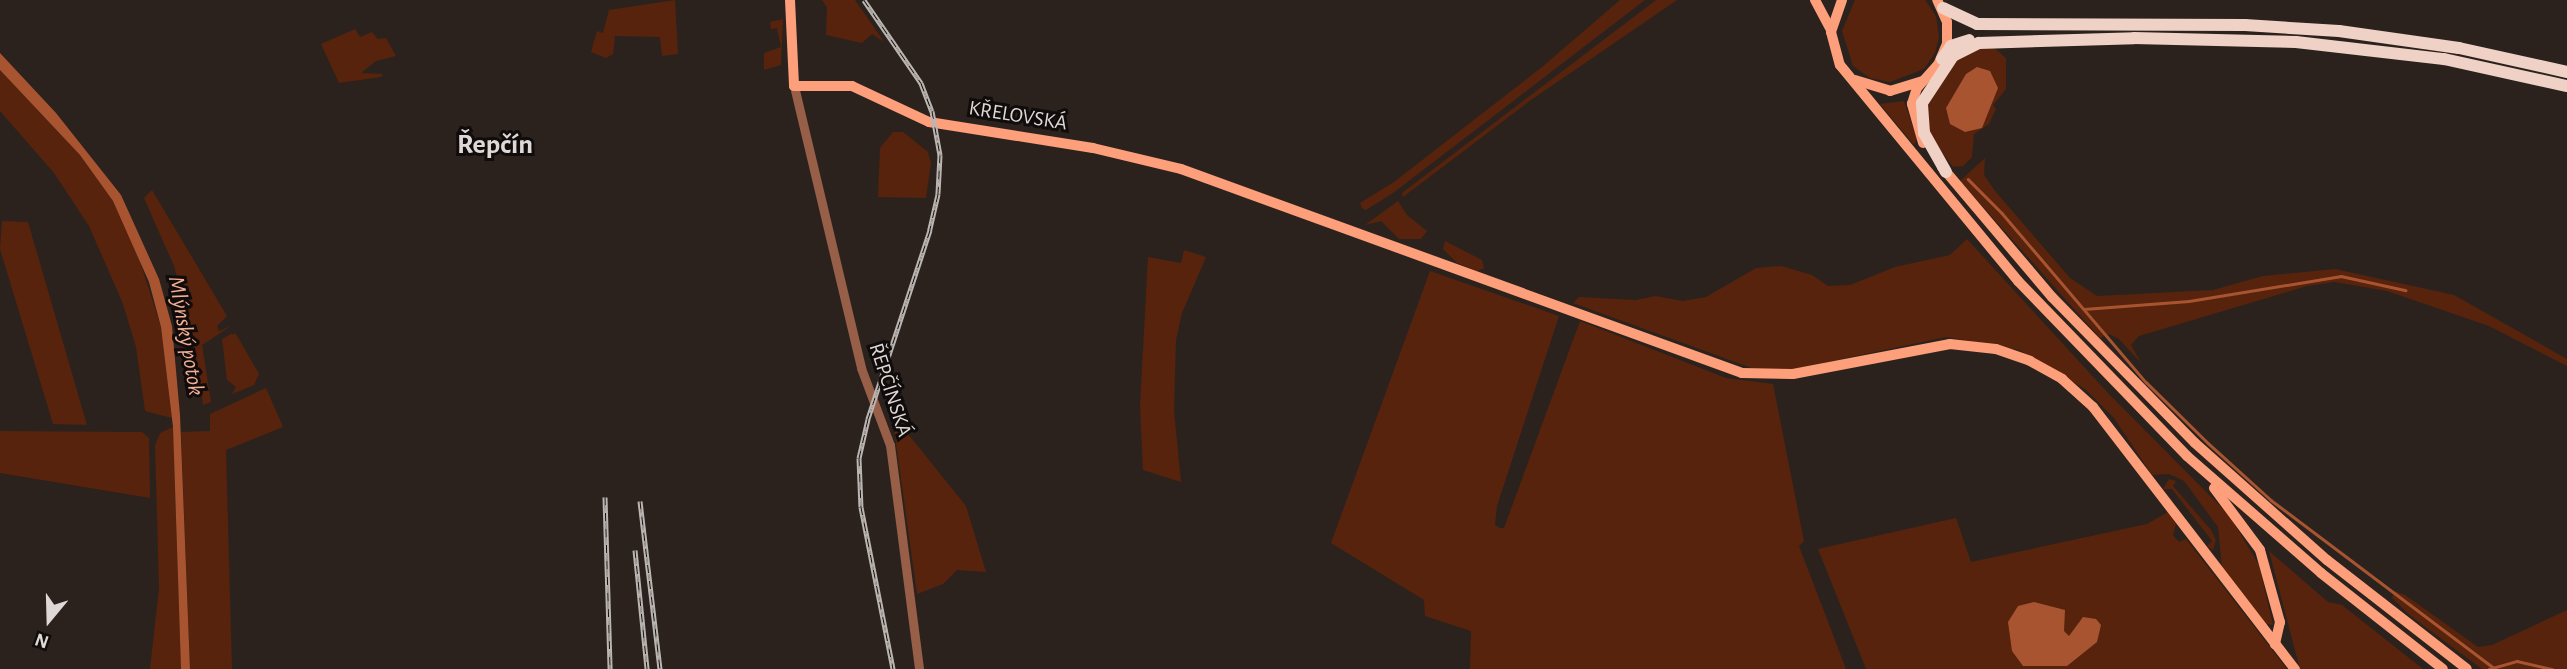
<!DOCTYPE html>
<meta charset="utf-8">
<style>
body{margin:0}
#map{position:relative;width:2567px;height:669px;overflow:hidden;background:#2b221e;font-family:"Alegreya Sans",sans-serif}
div>[style]{position:absolute}
.green>*{inset:0;background:#57230c}
.water>*{inset:0;background:#a85431}
.stream>*{height:2.5px;margin:-1.25px;padding:0 1.25px;transform-origin:1.25px;border-radius:1.25px;background:#a85431}
.minor>*{height:9px;margin:-4.5px;padding:0 4.5px;transform-origin:4.5px;border-radius:4.5px;background:#975e48}
.major>*{height:10px;margin:-5px;padding:0 5px;transform-origin:5px;border-radius:5px;background:#fd9f7a}
.highway>*{height:12px;margin:-6px;padding:0 6px;transform-origin:6px;border-radius:6px;background:#efd1c6}
.rail>*{height:5px;margin-top:-2.5px;transform-origin:0;background:repeating-linear-gradient(90deg,#100c0b 0 8px,#bcb6b3 0 16px);box-sizing:border-box;border-block:2px solid #bcb6b3}
span{translate:-50% -50%;white-space:nowrap;text-align:center;line-height:1.15;-webkit-text-stroke:6px #100c0b;paint-order:stroke}
.street-label{font-size:21px;color:#ded8d6}
.water-label{font-size:23px;color:#f5af94;font-style:italic}
.district-label{font-size:28px;color:#ded8d6;font-weight:700}
.north{position:absolute;left:14px;top:585px;width:70px;height:70px;-webkit-text-stroke:5px #100c0b;paint-order:stroke;rotate:199deg;font-size:19px;font-weight:700;line-height:28px;text-align:center;color:#ded8d6}
.north::after{content:'';display:block;margin:auto;width:24px;height:32px;background:#ded8d6;clip-path:polygon(50% 0,100% 100%,50% 72%,0 100%)}
</style>
<div id="map">
<div class="green">
<i style="clip-path:polygon(675px 0,678px 54px,662px 56px,660px 37px,615px 36px,613px 54px,606px 58px,591px 52px,597px 31px,603px 33px,609px 10px)"></i>
<i style="clip-path:polygon(822px 0,855px 0,884px 42px,872px 34px,862px 43px,826px 35px,827px 7px)"></i>
<i style="clip-path:polygon(1620px 0,1645px 0,1393px 193px,1366px 210px,1362px 208px,1360px 203px,1394px 182px,1542px 67px)"></i>
<i style="clip-path:polygon(1656px 0,1677px 0,1531px 100px,1403px 197px,1402px 193px)"></i>
<i style="clip-path:polygon(1855px 0,1925px 0,1936px 16px,1939px 37px,1935px 53px,1924px 69px,1890px 82px,1870px 78px,1853px 66px,1842px 31px)"></i>
<i style="clip-path:polygon(783px 19px,781px 65px,764px 70px,764px 53px,781px 47px,777px 28px,771px 29px,770px 22px)"></i>
<i style="clip-path:polygon(355px 29px,360px 37px,372px 32px,378px 39px,386px 38px,396px 56px,376px 61px,361px 73px,383px 74px,381px 77px,339px 83px,321px 44px)"></i>
<i style="clip-path:polygon(1993px 47px,2006px 58px,2006px 89px,1993px 105px,1996px 109px,1989px 124px,1974px 134px,1972px 157px,1963px 166px,1953px 167px,1930px 137px,1925px 108px,1955px 61px,1971px 50px)"></i>
<i style="clip-path:polygon(0 70px,80px 155px,113px 201px,134px 243px,161px 327px,172px 418px,145px 411px,136px 347px,123px 304px,89px 226px,54px 173px,0 111px)"></i>
<i style="clip-path:polygon(1904px 101px,1917px 139px,1914px 145px,1880px 104px)"></i>
<i style="clip-path:polygon(893px 132px,903px 132px,928px 152px,931px 163px,926px 198px,878px 197px,880px 148px)"></i>
<i style="clip-path:polygon(1985px 158px,1984px 175px,1995px 191px,2070px 278px,2097px 296px,2213px 290px,2263px 276px,2335px 269px,2454px 295px,2567px 359px,2567px 366px,2489px 326px,2387px 291px,2335px 282px,2307px 286px,2139px 336px,2131px 345px,2141px 363px,2119px 339px,2109px 334px,2100px 338px,1960px 181px)"></i>
<i style="clip-path:polygon(152px 190px,227px 316px,217px 326px,219px 331px,231px 326px,202px 345px,211px 402px,203px 405px,192px 331px,174px 266px,144px 198px)"></i>
<i style="clip-path:polygon(1398px 201px,1407px 215px,1427px 231px,1421px 239px,1399px 239px,1381px 221px,1365px 225px)"></i>
<i style="clip-path:polygon(2px 221px,28px 222px,87px 425px,53px 424px,0 249px)"></i>
<i style="clip-path:polygon(1967px 239px,2107px 392px,2229px 515px,2259px 565px,2273px 625px,2266px 624px,2222px 567px,2218px 527px,2184px 481px,2169px 474px,2152px 475px,2114px 418px,2085px 389px,2019px 350px,1946px 337px,1785px 371px,1760px 371px,1573px 303px,1579px 297px,1636px 300px,1655px 296px,1683px 301px,1706px 297px,1756px 268px,1781px 266px,1812px 275px,1828px 286px,1850px 285px,1895px 267px,1950px 255px)"></i>
<i style="clip-path:polygon(1445px 241px,1482px 260px,1484px 268px,1477px 271px,1457px 263px,1443px 249px)"></i>
<i style="clip-path:polygon(1184px 250px,1206px 257px,1182px 313px,1176px 340px,1174px 411px,1181px 482px,1143px 470px,1140px 406px,1148px 257px,1181px 263px)"></i>
<i style="clip-path:polygon(1430px 271px,1559px 316px,1497px 506px,1495px 525px,1500px 528px,1504px 528px,1580px 321px,1726px 378px,1773px 384px,1804px 541px,1799px 546px,1846px 669px,1470px 669px,1471px 631px,1425px 616px,1424px 600px,1331px 543px)"></i>
<i style="clip-path:polygon(231px 334px,236px 334px,259px 374px,254px 385px,232px 394px,236px 387px,227px 380px,222px 339px)"></i>
<i style="clip-path:polygon(266px 388px,283px 427px,226px 450px,232px 669px,190px 669px,181px 432px,210px 431px,210px 414px)"></i>
<i style="clip-path:polygon(892px 414px,966px 506px,986px 572px,957px 570px,943px 584px,917px 594px)"></i>
<i style="clip-path:polygon(173px 427px,181px 669px,150px 669px,159px 588px,155px 446px,160px 433px)"></i>
<i style="clip-path:polygon(0 431px,142px 432px,149px 438px,150px 498px,0 473px)"></i>
<i style="clip-path:polygon(2169px 479px,2176px 481px,2173px 486px,2211px 530px,2216px 540px,2213px 550px,2207px 546px,2212px 541px,2172px 489px,2163px 489px)"></i>
<i style="clip-path:polygon(2168px 512px,2176px 524px,2173px 535px,2179px 542px,2186px 539px,2287px 669px,1866px 669px,1818px 549px,1956px 518px,1971px 562px,2147px 524px)"></i>
<i style="clip-path:polygon(2269px 551px,2328px 602px,2342px 605px,2423px 669px,2300px 669px)"></i>
<i style="clip-path:polygon(2394px 591px,2405px 595px,2478px 647px,2492px 645px,2567px 610px,2567px 669px,2482px 669px,2412px 617px,2392px 598px)"></i>
</div>
<div class="water">
<i style="clip-path:polygon(0 53px,56px 113px,121px 195px,159px 279px,172px 326px,180px 415px,190px 669px,181px 669px,173px 427px,161px 327px,149px 282px,113px 201px,80px 155px,0 70px)"></i>
<i style="clip-path:polygon(1977px 67px,1990px 71px,1998px 88px,1982px 128px,1965px 132px,1950px 124px,1946px 108px,1966px 74px)"></i>
<i style="clip-path:polygon(2034px 602px,2065px 610px,2064px 631px,2069px 636px,2083px 617px,2096px 619px,2101px 625px,2097px 642px,2067px 666px,2023px 666px,2012px 651px,2008px 622px,2018px 606px)"></i>
</div>
<div class="stream">
<i style="left:1968px;top:179px;width:48px;rotate:45deg"></i>
<i style="left:2002px;top:213px;width:222px;rotate:49.6deg"></i>
<i style="left:2146px;top:382px;width:87px;rotate:44.5deg"></i>
<i style="left:2208px;top:443px;width:85px;rotate:42.1deg"></i>
<i style="left:2271px;top:500px;width:278px;rotate:37deg"></i>
<i style="left:2084px;top:309px;width:105px;rotate:-4.4deg"></i>
<i style="left:2189px;top:301px;width:154px;rotate:-9.3deg"></i>
<i style="left:2341px;top:276px;width:66px;rotate:12.3deg"></i>
<i style="left:2489px;top:669px;width:29px;rotate:-16deg"></i>
<i style="left:2517px;top:661px;width:36px;rotate:13deg"></i>
</div>
<div class="minor">
<i style="left:794px;top:86px;width:290px;rotate:76.6deg"></i>
<i style="left:861px;top:368px;width:82px;rotate:69.4deg"></i>
<i style="left:890px;top:445px;width:226px;rotate:82.6deg"></i>
</div>
<div class="major">
<i style="left:790px;top:0;width:86px;rotate:87.3deg"></i>
<i style="left:794px;top:86px;width:58px"></i>
<i style="left:852px;top:86px;width:85px;rotate:25.1deg"></i>
<i style="left:929px;top:122px;width:166px;rotate:9deg"></i>
<i style="left:1093px;top:148px;width:90px;rotate:13.4deg"></i>
<i style="left:1181px;top:169px;width:597px;rotate:19.98deg"></i>
<i style="left:1742px;top:373px;width:51px;rotate:1.1deg"></i>
<i style="left:1793px;top:374px;width:160px;rotate:-10.8deg"></i>
<i style="left:1950px;top:344px;width:46px;rotate:6.2deg"></i>
<i style="left:1996px;top:349px;width:36px;rotate:19deg"></i>
<i style="left:2030px;top:361px;width:37px;rotate:29deg"></i>
<i style="left:2062px;top:379px;width:42px;rotate:42.1deg"></i>
<i style="left:2093px;top:407px;width:331px;rotate:52.4deg"></i>
<i style="left:1815px;top:0;width:32px;rotate:62deg"></i>
<i style="left:1842px;top:0;width:34px;rotate:109deg"></i>
<i style="left:1831px;top:32px;width:34px;rotate:75deg"></i>
<i style="left:1840px;top:65px;width:280px;rotate:50.5deg"></i>
<i style="left:2018px;top:281px;width:243px;rotate:46deg"></i>
<i style="left:2187px;top:456px;width:178px;rotate:41.1deg"></i>
<i style="left:2321px;top:573px;width:155px;rotate:38.2deg"></i>
<i style="left:1855px;top:80px;width:37px;rotate:17deg"></i>
<i style="left:1890px;top:91px;width:34px;rotate:-17deg"></i>
<i style="left:1923px;top:143px;width:41px;rotate:-105.8deg"></i>
<i style="left:1912px;top:104px;width:17px;rotate:-73deg"></i>
<i style="left:1917px;top:88px;width:31px;rotate:-48deg"></i>
<i style="left:1938px;top:65px;width:23px;rotate:-67deg"></i>
<i style="left:1947px;top:44px;width:22px;rotate:-90deg"></i>
<i style="left:1947px;top:22px;width:24px;rotate:-114deg"></i>
<i style="left:1942px;top:167px;width:170px;rotate:49.8deg"></i>
<i style="left:2052px;top:297px;width:204px;rotate:45.6deg"></i>
<i style="left:2195px;top:443px;width:176px;rotate:41.6deg"></i>
<i style="left:2327px;top:560px;width:177px;rotate:37.9deg"></i>
<i style="left:2214px;top:488px;width:77px;rotate:53.4deg"></i>
<i style="left:2260px;top:550px;width:75px;rotate:74.5deg"></i>
<i style="left:2280px;top:622px;width:23px;rotate:103deg"></i>
</div>
<div class="highway">
<i style="left:1943px;top:8px;width:38px;rotate:25deg"></i>
<i style="left:1977px;top:24px;width:268px;rotate:0.2deg"></i>
<i style="left:2245px;top:25px;width:94px;rotate:3.7deg"></i>
<i style="left:2339px;top:31px;width:121px;rotate:8.1deg"></i>
<i style="left:2459px;top:48px;width:111px;rotate:12.5deg"></i>
<i style="left:1942px;top:59px;width:16px;rotate:-55deg"></i>
<i style="left:1951px;top:46px;width:19px;rotate:-18deg"></i>
<i style="left:1946px;top:172px;width:45px;rotate:-119.4deg"></i>
<i style="left:1924px;top:133px;width:30px;rotate:-94deg"></i>
<i style="left:1922px;top:103px;width:56px;rotate:-56.6deg"></i>
<i style="left:1953px;top:56px;width:29px;rotate:-27deg"></i>
<i style="left:1979px;top:43px;width:155px;rotate:-1.8deg"></i>
<i style="left:2134px;top:38px;width:162px;rotate:1.4deg"></i>
<i style="left:2296px;top:42px;width:149px;rotate:6.6deg"></i>
<i style="left:2444px;top:59px;width:126px;rotate:12.4deg"></i>
</div>
<div class="rail">
<i style="left:864px;top:0;width:101px;rotate:55.5deg"></i>
<i style="left:921px;top:83px;width:30px;rotate:69deg"></i>
<i style="left:932px;top:111px;width:45px;rotate:79.7deg"></i>
<i style="left:940px;top:155px;width:39px;rotate:93deg"></i>
<i style="left:938px;top:194px;width:37px;rotate:103deg"></i>
<i style="left:930px;top:230px;width:199px;rotate:108.2deg"></i>
<i style="left:868px;top:419px;width:40px;rotate:103deg"></i>
<i style="left:859px;top:458px;width:49px;rotate:87.7deg"></i>
<i style="left:861px;top:507px;width:165px;rotate:78.8deg"></i>
<i style="left:605px;top:497px;width:172px;rotate:88.3deg"></i>
<i style="left:640px;top:501px;width:169px;rotate:83.2deg"></i>
<i style="left:635px;top:550px;width:120px;rotate:84.2deg"></i>
</div>
<div class="street-label">
<span style="left:1018px;top:116px;rotate:9deg">KŘELOVSKÁ</span>
<span style="left:890px;top:390px;rotate:72deg">ŘEPČÍNSKÁ</span>
</div>
<div class="water-label">
<span style="left:185px;top:336px;rotate:80deg">Mlýnský potok</span>
</div>
<div class="district-label">
<span style="left:495px;top:145px">Řepčín</span>
</div>
<div class="north">N</div>
</div>
